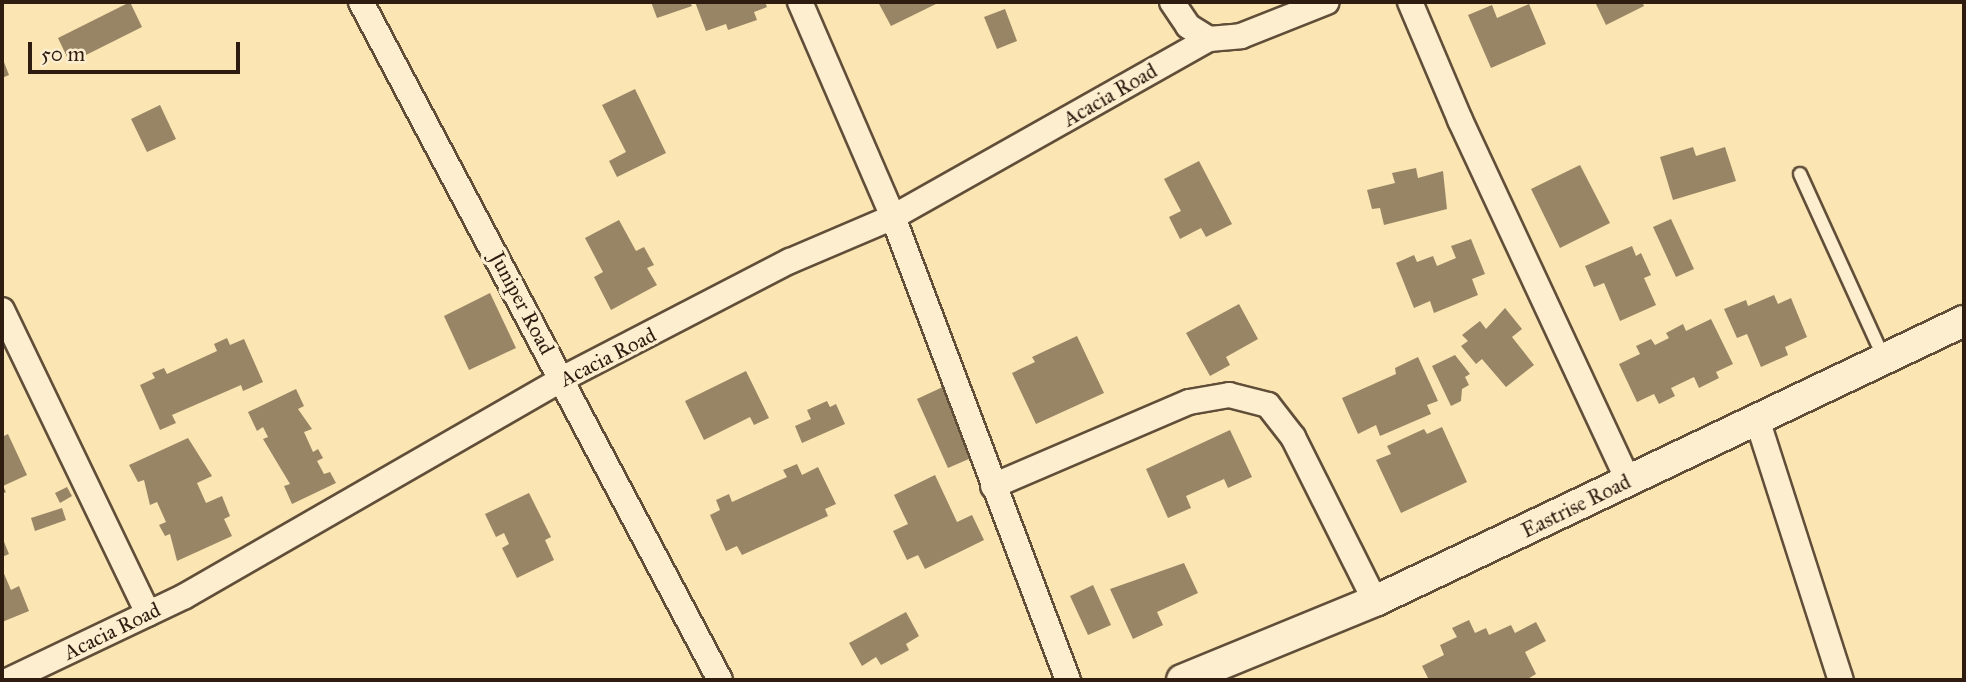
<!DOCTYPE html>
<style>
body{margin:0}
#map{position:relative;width:1966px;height:682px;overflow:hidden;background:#fae5b3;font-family:"IM FELL Great Primer",serif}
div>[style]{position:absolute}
.building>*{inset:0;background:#988565}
.roads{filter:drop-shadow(2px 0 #614e39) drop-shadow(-2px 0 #614e39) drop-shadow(0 2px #614e39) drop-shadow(0 -2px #614e39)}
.service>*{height:12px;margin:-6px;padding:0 6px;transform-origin:6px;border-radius:6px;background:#fceece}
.minor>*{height:24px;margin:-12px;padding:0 12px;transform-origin:12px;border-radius:12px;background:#fceece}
.tertiary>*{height:30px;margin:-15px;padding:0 15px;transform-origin:15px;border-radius:15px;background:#fceece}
span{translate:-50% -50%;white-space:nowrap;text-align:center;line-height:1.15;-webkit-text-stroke:7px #fceece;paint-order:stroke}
.street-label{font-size:21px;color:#2e1c10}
.frame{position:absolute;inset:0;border:4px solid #2e1c10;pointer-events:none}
.scale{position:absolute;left:28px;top:42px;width:212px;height:32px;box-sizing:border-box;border:4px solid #2e1c10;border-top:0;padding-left:9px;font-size:21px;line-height:24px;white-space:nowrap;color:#2e1c10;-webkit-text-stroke:5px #fceece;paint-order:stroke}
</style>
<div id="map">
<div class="building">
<i style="clip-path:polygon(130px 2px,142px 27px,70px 63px,58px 38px)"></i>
<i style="clip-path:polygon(651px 2px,690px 2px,692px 6px,657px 18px)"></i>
<i style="clip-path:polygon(695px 2px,765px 2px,767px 7px,754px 12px,757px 20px,728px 30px,726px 24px,706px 31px)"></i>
<i style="clip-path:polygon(878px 2px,940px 2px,891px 26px)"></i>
<i style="clip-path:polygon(1595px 2px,1642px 2px,1644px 6px,1606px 25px)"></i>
<i style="clip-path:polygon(1529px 4px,1546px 44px,1491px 68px,1468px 15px,1492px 5px,1497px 18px)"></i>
<i style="clip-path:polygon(1005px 9px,1017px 41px,997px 49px,984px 17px)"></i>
<i style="clip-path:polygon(2px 57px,9px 75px,2px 78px)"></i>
<i style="clip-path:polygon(635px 89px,666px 153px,617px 177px,609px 161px,626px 152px,602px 105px)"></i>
<i style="clip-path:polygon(160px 105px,176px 139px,147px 152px,131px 119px)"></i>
<i style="clip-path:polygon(1693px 147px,1696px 156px,1725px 147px,1736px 181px,1673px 200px,1660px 157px)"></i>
<i style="clip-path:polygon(1199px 161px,1232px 224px,1206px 237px,1201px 228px,1180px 239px,1169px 217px,1181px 211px,1164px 179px)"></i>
<i style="clip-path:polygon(1580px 165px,1610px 223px,1560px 248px,1531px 189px)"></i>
<i style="clip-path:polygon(1416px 168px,1418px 178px,1443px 171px,1447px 209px,1384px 225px,1380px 208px,1372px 209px,1367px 190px,1395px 183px,1392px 173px)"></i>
<i style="clip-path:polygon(1671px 219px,1694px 269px,1676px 277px,1653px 227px)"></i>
<i style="clip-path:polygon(619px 220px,636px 251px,644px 247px,654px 265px,647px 268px,657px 285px,611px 310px,594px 277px,603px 272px,585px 238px)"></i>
<i style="clip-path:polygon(1471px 239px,1485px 274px,1472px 279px,1478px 295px,1434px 313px,1430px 301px,1414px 308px,1396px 263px,1414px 255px,1417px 262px,1433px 256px,1437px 266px,1456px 258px,1451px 246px)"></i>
<i style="clip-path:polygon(1632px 246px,1636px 256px,1641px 253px,1651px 275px,1644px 278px,1656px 305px,1620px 321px,1604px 283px,1594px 287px,1585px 266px)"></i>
<i style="clip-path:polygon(490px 293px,516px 348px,469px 370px,444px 316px)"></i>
<i style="clip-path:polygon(1774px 295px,1778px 304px,1791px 298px,1807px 337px,1785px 347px,1788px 355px,1761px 367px,1747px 334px,1737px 338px,1724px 309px,1746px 300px,1748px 306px)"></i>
<i style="clip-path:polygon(1239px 304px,1258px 339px,1226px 357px,1230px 365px,1210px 376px,1186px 333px)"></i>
<i style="clip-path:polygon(1505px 308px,1522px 329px,1512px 337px,1534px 365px,1506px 387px,1482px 359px,1476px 364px,1461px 346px,1468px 341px,1462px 335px,1480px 321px,1486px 329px)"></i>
<i style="clip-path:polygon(1711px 319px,1733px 364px,1716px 372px,1719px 378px,1699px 388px,1694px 377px,1671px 388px,1675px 396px,1659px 404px,1654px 394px,1637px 402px,1619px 364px,1640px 354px,1636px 346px,1651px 339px,1655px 345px,1669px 338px,1666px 333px,1683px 324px,1686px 331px)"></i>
<i style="clip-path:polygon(1077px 336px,1104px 393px,1036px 424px,1012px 373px,1035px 362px,1032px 357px)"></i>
<i style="clip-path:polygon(227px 338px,230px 345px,244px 339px,263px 382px,243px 391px,241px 385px,172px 415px,176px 423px,160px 430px,140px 385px,155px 378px,152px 373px,164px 368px,167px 374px,217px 351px,214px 344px)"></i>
<i style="clip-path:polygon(1455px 355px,1470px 374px,1465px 377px,1469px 385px,1462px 389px,1461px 401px,1451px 406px,1432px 366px)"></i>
<i style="clip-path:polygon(1418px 357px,1438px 401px,1427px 405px,1431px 414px,1380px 436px,1376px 425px,1358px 434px,1342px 398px,1396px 374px,1395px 368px)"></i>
<i style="clip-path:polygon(746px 371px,769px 418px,754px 425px,750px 417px,704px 440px,685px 401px)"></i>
<i style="clip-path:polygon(947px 385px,978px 455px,948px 468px,917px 399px)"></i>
<i style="clip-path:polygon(296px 389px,304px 406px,298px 409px,312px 429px,304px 432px,313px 452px,318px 449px,323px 458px,317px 461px,324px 474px,330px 472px,336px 483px,292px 504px,284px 486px,290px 484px,263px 439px,268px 437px,263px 427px,257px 431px,248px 412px)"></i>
<i style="clip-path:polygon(827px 401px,830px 407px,836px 404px,845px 424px,802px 443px,795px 426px,811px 419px,807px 410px)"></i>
<i style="clip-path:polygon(1442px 427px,1467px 482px,1401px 513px,1376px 460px,1391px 454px,1387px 446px,1424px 429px,1427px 434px)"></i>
<i style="clip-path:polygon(1230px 430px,1252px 477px,1228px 488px,1224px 479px,1186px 496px,1191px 508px,1168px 518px,1146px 469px)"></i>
<i style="clip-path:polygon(8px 434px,27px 475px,3px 486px,6px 492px,2px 494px,2px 437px)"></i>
<i style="clip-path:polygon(188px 438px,212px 476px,197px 483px,206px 503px,222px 496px,230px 516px,224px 519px,232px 536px,177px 561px,170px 534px,165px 536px,159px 525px,166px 522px,157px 502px,150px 505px,144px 480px,138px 482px,129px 465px)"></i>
<i style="clip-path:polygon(797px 464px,802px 475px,818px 467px,836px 504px,825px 509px,828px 516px,742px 555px,737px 546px,726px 551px,710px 515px,720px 510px,716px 500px,729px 494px,732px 502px,787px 477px,783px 470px)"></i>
<i style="clip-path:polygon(935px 475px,957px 522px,972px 515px,984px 540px,925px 569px,918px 555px,907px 560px,893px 531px,908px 524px,894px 495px)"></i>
<i style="clip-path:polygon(67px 487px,72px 496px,60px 503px,55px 493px)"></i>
<i style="clip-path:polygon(529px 493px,551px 537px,545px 540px,554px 560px,517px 578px,502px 548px,509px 544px,504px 533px,496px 537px,485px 514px)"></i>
<i style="clip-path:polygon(62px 508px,66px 520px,35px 531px,31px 518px)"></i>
<i style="clip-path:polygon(2px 537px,9px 554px,2px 557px)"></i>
<i style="clip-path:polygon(1184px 563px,1198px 593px,1157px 612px,1163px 625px,1133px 639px,1110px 589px)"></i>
<i style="clip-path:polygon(2px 569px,11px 590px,19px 586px,29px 611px,2px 622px)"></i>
<i style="clip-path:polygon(1093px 585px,1111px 625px,1088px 635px,1070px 596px)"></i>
<i style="clip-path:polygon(906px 612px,919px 636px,906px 644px,909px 650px,881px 665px,876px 657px,862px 666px,849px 643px)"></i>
<i style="clip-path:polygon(1469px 620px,1475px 633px,1486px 628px,1489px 635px,1511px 625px,1515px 633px,1536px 622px,1546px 641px,1525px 652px,1536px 674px,1526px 680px,1429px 680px,1422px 666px,1444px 655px,1440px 645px,1457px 637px,1452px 628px)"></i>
</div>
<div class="roads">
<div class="service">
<i style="left:1800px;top:174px;width:202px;rotate:65.5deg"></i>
</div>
<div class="minor">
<i style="left:361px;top:2px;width:767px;rotate:62.1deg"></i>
<i style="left:800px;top:2px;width:234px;rotate:66.6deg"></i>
<i style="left:893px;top:217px;width:495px;rotate:69.3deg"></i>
<i style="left:1172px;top:2px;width:29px;rotate:56deg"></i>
<i style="left:1188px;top:26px;width:25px;rotate:32deg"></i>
<i style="left:1209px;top:39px;width:32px;rotate:-5deg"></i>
<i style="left:1241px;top:36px;width:92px;rotate:-21.6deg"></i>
<i style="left:1410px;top:2px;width:128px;rotate:67deg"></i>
<i style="left:1460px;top:120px;width:397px;rotate:65deg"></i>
<i style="left:2px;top:310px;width:337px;rotate:64.3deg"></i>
<i style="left:1757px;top:419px;width:274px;rotate:72.2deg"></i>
<i style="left:993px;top:486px;width:213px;rotate:-23.2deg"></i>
<i style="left:1189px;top:402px;width:41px;rotate:-9.9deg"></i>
<i style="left:1229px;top:395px;width:40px;rotate:14.4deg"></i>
<i style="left:1268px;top:405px;width:41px;rotate:52deg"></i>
<i style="left:1293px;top:437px;width:183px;rotate:63.4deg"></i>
<i style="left:9px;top:680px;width:195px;rotate:-25.5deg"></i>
<i style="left:185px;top:596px;width:435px;rotate:-29.9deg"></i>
<i style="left:562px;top:379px;width:257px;rotate:-27.4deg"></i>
<i style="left:790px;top:261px;width:112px;rotate:-23.1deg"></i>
<i style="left:893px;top:217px;width:363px;rotate:-29.4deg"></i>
</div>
<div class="tertiary">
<i style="left:1182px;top:680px;width:209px;rotate:-22.3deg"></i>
<i style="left:1375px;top:601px;width:652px;rotate:-25.43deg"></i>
</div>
</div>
<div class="street-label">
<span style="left:1110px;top:95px;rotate:-30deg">Acacia Road</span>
<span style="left:522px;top:303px;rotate:62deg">Juniper Road</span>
<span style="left:608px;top:357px;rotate:-27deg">Acacia Road</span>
<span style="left:1576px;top:506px;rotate:-26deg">Eastrise Road</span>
<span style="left:112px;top:631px;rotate:-26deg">Acacia Road</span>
</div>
<div class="frame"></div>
<div class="scale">50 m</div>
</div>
